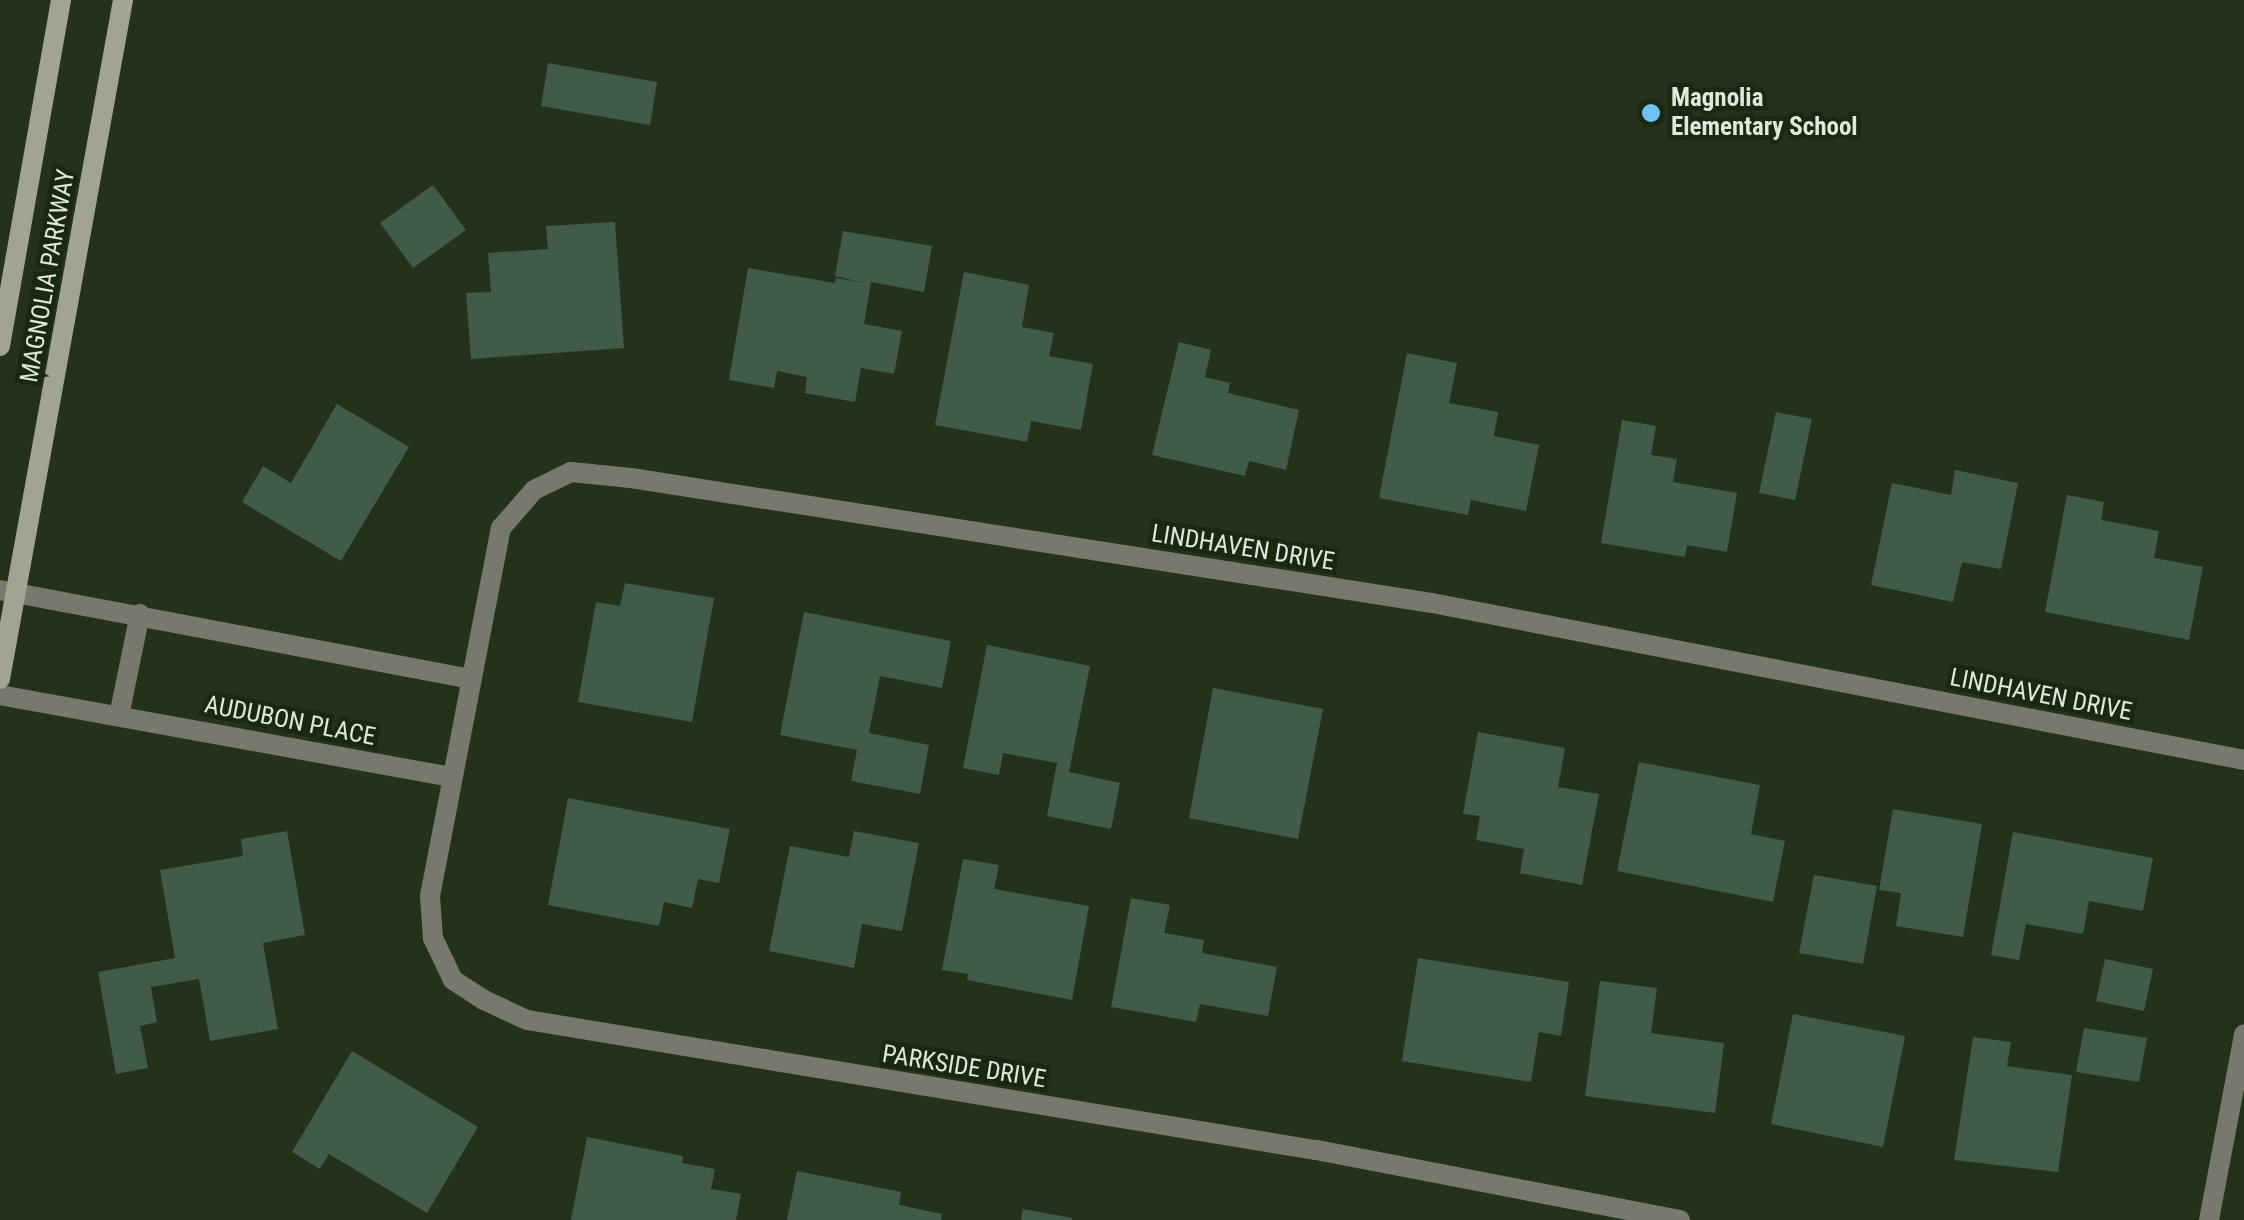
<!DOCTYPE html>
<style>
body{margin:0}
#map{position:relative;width:2244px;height:1220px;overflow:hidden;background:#24321b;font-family:"Roboto Condensed",sans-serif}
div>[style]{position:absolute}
.building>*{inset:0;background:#415b49}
.street>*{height:20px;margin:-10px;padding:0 10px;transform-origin:10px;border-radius:10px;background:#77796c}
.secondary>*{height:20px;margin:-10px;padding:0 10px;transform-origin:10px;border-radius:10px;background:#a1a490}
.dots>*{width:28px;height:28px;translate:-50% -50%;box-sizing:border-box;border:5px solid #1a2812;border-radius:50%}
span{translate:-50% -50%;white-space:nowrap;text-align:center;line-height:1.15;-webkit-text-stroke:9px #1a2812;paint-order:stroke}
.poi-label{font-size:25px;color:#dfe8da;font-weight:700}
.left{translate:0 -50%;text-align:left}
.street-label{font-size:25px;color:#dfe8da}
</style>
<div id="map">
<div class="building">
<i style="clip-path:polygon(548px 63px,657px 82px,650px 125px,541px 106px)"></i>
<i style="clip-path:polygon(433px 185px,466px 230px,413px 268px,380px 223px)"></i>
<i style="clip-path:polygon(615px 222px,624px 348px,471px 359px,466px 293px,491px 292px,488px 253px,548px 249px,546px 226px)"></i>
<i style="clip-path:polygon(843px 231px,932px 246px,924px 292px,871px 282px,864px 324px,902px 331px,894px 374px,861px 368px,855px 402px,805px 393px,807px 377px,777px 371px,774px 388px,729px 380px,748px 268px,835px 283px,836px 278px,864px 283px,835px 276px)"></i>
<i style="clip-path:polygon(964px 272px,1029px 285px,1022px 327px,1054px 333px,1049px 356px,1093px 364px,1081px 430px,1031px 421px,1027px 442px,935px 425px)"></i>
<i style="clip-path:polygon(1179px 342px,1211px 350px,1205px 377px,1230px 383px,1228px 393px,1299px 410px,1286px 470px,1249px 461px,1245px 476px,1152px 455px)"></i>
<i style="clip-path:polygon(1407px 353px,1457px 363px,1449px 403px,1498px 412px,1494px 436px,1539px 445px,1526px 511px,1471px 500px,1468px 515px,1379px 498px)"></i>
<i style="clip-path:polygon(337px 404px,409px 447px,341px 561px,242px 502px,263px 466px,291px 483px)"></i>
<i style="clip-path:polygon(1776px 412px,1812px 419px,1795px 500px,1759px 493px)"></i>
<i style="clip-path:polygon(1622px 420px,1656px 426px,1651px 455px,1677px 459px,1673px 482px,1737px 493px,1727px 552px,1687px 545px,1685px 557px,1601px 543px)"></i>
<i style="clip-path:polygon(1955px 470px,2018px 483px,2001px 569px,1962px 562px,1953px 602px,1871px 585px,1892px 483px,1951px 495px)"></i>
<i style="clip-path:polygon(2067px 495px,2104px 502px,2101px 520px,2159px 531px,2154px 558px,2203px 567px,2189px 640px,2045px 612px)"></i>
<i style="clip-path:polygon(625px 583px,714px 598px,692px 722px,578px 702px,596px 602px,620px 606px)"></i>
<i style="clip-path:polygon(804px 612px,951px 641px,942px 688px,880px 676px,869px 733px,929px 745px,920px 794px,851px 781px,857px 750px,780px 735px)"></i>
<i style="clip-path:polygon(987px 645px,1090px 666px,1069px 772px,1120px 783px,1111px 829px,1047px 816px,1057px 763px,1003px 753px,999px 775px,963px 768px)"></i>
<i style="clip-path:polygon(1213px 688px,1323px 709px,1298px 839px,1189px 818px)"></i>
<i style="clip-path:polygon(1478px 732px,1565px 748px,1558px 787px,1599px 794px,1582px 885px,1520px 873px,1524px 849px,1476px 840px,1480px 816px,1463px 814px)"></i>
<i style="clip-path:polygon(1639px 762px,1760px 785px,1751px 834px,1785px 841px,1773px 902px,1617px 871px)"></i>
<i style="clip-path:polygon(568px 798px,730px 829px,719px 883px,698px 879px,692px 908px,664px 902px,659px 926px,548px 905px)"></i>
<i style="clip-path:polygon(1893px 809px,1982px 824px,1963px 937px,1896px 926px,1901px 893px,1879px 890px)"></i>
<i style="clip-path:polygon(287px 831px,305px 935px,263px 943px,278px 1029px,210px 1041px,199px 979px,151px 987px,157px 1022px,140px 1026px,148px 1068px,116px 1074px,98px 972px,175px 958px,160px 870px,243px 856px,241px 839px)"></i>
<i style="clip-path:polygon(854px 831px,919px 843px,902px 931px,862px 924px,854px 968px,769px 951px,790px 846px,849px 857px)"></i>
<i style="clip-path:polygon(2013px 832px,2153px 858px,2143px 911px,2089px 901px,2083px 934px,2026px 924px,2019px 960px,1991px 955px)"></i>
<i style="clip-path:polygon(963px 859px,999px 865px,994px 889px,1089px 906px,1072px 1000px,967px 980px,968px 974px,942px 970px)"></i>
<i style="clip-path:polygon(1814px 875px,1877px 886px,1863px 964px,1799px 953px)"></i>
<i style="clip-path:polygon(1131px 898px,1170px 905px,1164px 933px,1204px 940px,1202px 953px,1277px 967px,1268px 1016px,1200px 1004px,1196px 1022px,1111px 1007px)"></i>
<i style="clip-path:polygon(1418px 958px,1569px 982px,1561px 1036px,1539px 1032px,1531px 1082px,1402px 1061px)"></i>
<i style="clip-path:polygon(2105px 959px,2153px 969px,2144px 1011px,2096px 1001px)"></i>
<i style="clip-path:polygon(1600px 981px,1657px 988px,1651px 1033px,1724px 1043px,1715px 1113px,1585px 1096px)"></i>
<i style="clip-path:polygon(1793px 1014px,1905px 1036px,1883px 1147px,1771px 1124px)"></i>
<i style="clip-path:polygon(2084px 1028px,2147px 1038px,2139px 1082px,2076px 1072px)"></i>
<i style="clip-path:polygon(1973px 1037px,2011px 1042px,2007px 1066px,2072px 1075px,2058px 1172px,1954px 1160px)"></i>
<i style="clip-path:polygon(352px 1051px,478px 1127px,427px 1213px,329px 1154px,320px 1169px,292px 1152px)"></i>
<i style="clip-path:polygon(587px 1137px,683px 1156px,682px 1163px,715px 1169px,711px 1189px,741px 1194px,736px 1220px,571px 1220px)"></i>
<i style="clip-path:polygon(797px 1171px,901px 1192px,899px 1205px,942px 1214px,941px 1220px,787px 1220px)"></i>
<i style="clip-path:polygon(1023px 1209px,1072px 1218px,1072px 1220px,1021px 1220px)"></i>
</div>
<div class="street">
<i style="left:0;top:590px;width:478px;rotate:10.7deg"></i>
<i style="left:0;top:695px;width:457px;rotate:10.3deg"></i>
<i style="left:119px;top:716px;width:104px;rotate:-78.4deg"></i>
<i style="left:1680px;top:1220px;width:372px;rotate:-169.1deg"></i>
<i style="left:1315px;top:1150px;width:799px;rotate:-170.63deg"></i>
<i style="left:527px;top:1020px;width:47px;rotate:-155.1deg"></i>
<i style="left:484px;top:1000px;width:37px;rotate:-147deg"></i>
<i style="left:453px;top:980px;width:47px;rotate:-115.5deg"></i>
<i style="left:433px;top:938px;width:42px;rotate:-94.1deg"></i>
<i style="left:430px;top:896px;width:375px;rotate:-79.1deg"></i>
<i style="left:501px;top:528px;width:50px;rotate:-49deg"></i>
<i style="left:534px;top:490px;width:41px;rotate:-25.9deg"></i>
<i style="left:571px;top:472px;width:60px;rotate:5.7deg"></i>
<i style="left:631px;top:478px;width:811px;rotate:8.87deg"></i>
<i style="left:1432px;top:603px;width:827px;rotate:10.94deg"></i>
<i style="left:2209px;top:1220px;width:189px;rotate:-79.3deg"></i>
</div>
<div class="secondary">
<i style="left:0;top:346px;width:351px;rotate:-80deg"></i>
<i style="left:0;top:679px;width:690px;rotate:-79.73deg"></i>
</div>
<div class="dots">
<i style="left:1651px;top:113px;background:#70c2f4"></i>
</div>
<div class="poi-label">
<span class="left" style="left:1671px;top:113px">Magnolia<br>Elementary School</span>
</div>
<div class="street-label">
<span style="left:48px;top:276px;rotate:-80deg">MAGNOLIA PARKWAY</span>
<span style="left:1243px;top:548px;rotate:9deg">LINDHAVEN DRIVE</span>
<span style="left:2041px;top:695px;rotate:11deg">LINDHAVEN DRIVE</span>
<span style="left:290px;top:721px;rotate:11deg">AUDUBON PLACE</span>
<span style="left:964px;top:1067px;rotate:9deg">PARKSIDE DRIVE</span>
</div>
</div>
